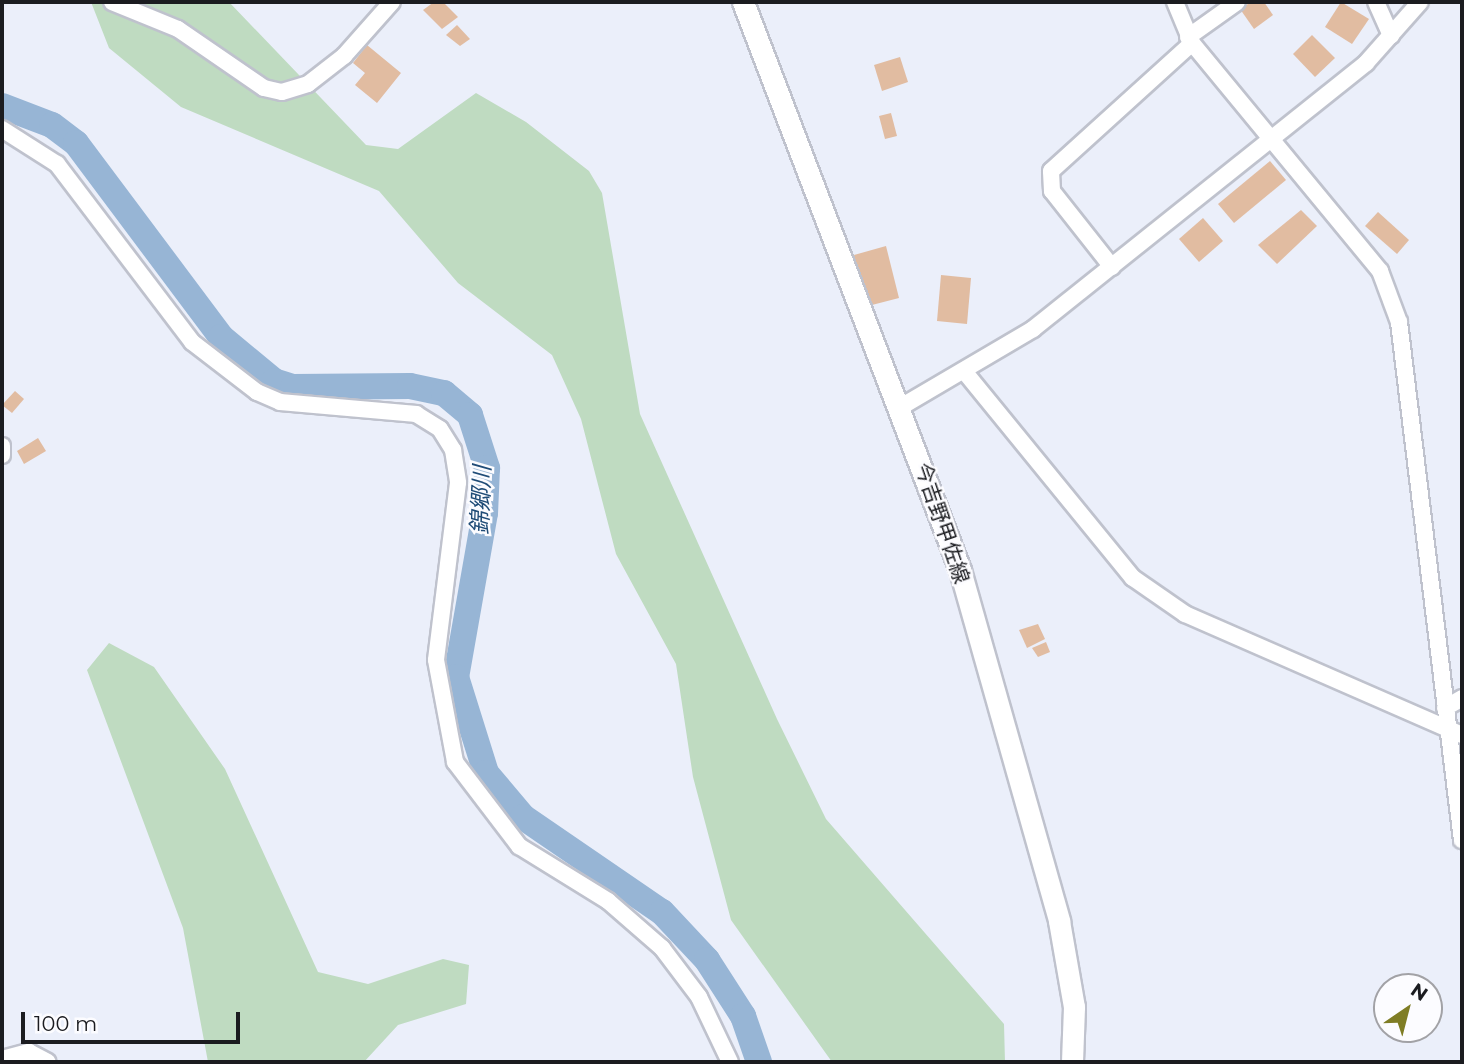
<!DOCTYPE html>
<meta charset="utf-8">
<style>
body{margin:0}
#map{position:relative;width:1464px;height:1064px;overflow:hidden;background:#ebeffa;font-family:Montserrat,"Noto Sans JP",sans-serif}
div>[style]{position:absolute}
.green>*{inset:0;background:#bfdbc1}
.river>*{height:26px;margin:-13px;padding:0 13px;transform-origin:13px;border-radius:13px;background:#97b5d5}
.building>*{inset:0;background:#e1bca1}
.roads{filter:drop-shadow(2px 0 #bfc2cd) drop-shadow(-2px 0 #bfc2cd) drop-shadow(0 2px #bfc2cd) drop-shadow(0 -2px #bfc2cd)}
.street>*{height:16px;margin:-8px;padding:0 8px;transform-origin:8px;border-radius:8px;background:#fff}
.secondary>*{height:21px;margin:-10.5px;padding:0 10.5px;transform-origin:10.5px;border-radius:10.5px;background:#fff}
span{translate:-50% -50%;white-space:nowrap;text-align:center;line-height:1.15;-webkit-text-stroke:5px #fcfcff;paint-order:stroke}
.street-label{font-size:21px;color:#1b1c20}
.water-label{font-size:23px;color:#204c77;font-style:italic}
.frame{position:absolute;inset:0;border:4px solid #1b1c20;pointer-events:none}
.north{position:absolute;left:1373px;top:973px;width:70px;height:70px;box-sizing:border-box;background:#fcfcff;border:2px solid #a2a2a6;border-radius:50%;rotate:35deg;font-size:19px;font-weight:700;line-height:28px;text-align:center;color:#1b1c20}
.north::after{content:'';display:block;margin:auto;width:24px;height:32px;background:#7f7d25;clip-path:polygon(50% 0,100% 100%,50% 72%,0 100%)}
.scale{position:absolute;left:21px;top:1012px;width:219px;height:32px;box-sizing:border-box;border:4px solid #1b1c20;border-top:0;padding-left:9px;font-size:21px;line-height:24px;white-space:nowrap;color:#1b1c20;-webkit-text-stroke:5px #fcfcff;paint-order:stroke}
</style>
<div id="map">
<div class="green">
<i style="clip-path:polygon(91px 2px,229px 2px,366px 145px,398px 149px,476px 93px,526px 122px,589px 171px,602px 193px,640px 414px,777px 719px,826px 819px,1004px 1024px,1005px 1062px,832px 1062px,731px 920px,693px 777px,676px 664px,616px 554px,581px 419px,552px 355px,458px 283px,379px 191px,181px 107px,109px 48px)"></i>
<i style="clip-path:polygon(109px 643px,154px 667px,225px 769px,318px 972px,368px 984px,443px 959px,469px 965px,466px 1004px,398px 1025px,364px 1062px,208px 1062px,183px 928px,87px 670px)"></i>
</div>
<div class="river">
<i style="left:2px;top:106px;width:53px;rotate:20.8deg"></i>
<i style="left:52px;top:125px;width:30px;rotate:37deg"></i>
<i style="left:76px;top:143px;width:242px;rotate:53.2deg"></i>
<i style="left:221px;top:337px;width:69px;rotate:39.7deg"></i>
<i style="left:274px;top:381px;width:20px;rotate:18deg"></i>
<i style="left:293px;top:387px;width:117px;rotate:-0.5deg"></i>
<i style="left:410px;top:386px;width:35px;rotate:12deg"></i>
<i style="left:444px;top:393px;width:34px;rotate:40deg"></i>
<i style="left:470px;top:415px;width:56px;rotate:72.2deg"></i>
<i style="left:487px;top:468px;width:45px;rotate:92.5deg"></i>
<i style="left:485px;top:513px;width:167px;rotate:100deg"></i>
<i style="left:456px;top:677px;width:101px;rotate:72.6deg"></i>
<i style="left:486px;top:773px;width:57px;rotate:49.9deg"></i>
<i style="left:523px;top:817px;width:168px;rotate:34.4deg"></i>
<i style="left:662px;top:912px;width:66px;rotate:46.8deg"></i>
<i style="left:707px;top:960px;width:67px;rotate:57.3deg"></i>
<i style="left:743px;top:1016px;width:49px;rotate:70.8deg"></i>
</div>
<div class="building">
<i style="clip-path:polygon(434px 2px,443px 2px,458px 17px,442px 29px,423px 10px)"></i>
<i style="clip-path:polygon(1251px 2px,1264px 2px,1273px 15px,1254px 29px,1240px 9px)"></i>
<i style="clip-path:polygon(1341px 2px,1369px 19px,1352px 44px,1325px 27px)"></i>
<i style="clip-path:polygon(457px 25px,470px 39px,460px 46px,446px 35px)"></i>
<i style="clip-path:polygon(1312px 35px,1335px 58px,1315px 77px,1293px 54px)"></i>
<i style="clip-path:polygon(367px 45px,401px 73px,377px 103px,355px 85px,365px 73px,353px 63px)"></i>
<i style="clip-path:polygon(900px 57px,908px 82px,882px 91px,874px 65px)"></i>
<i style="clip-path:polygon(891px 113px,897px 136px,885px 139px,879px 116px)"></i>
<i style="clip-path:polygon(1270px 161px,1286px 180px,1234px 223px,1218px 204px)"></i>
<i style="clip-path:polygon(1301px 210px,1317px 226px,1277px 264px,1258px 245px)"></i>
<i style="clip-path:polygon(1378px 212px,1409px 240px,1397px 254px,1365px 226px)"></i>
<i style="clip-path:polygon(1203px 218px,1223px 241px,1199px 262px,1179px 239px)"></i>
<i style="clip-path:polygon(886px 246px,899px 298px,868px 306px,854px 255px)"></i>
<i style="clip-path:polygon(941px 275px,971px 278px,967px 324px,937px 321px)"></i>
<i style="clip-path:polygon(15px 391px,24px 399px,12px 413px,2px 405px)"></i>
<i style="clip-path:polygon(38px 438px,46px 451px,24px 464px,17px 451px)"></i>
<i style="clip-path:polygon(1038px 624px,1045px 639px,1027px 648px,1019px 630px)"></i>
<i style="clip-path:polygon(1046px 642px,1050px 652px,1038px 657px,1032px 648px)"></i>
</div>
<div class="roads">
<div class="street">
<i style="left:112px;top:2px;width:71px;rotate:22.2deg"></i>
<i style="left:178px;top:29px;width:104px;rotate:34.5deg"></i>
<i style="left:264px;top:88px;width:18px;rotate:13deg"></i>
<i style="left:282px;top:92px;width:27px;rotate:-17deg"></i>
<i style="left:308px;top:84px;width:46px;rotate:-37.9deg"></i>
<i style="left:344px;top:56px;width:72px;rotate:-48.4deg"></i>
<i style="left:1175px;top:2px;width:44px;rotate:67.5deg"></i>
<i style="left:1192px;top:43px;width:296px;rotate:50.5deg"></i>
<i style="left:1380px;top:271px;width:54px;rotate:69.6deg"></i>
<i style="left:1399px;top:322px;width:522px;rotate:83.07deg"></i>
<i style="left:1376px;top:2px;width:37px;rotate:66deg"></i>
<i style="left:1188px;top:37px;width:60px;rotate:-35.5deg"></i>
<i style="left:2px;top:129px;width:65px;rotate:32.5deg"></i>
<i style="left:57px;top:164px;width:223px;rotate:52.8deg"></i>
<i style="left:192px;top:342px;width:82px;rotate:37.6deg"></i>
<i style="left:257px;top:392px;width:25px;rotate:23deg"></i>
<i style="left:280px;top:402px;width:137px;rotate:5deg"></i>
<i style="left:416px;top:414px;width:28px;rotate:32deg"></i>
<i style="left:440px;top:429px;width:25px;rotate:58deg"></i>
<i style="left:453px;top:450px;width:33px;rotate:81deg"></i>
<i style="left:458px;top:483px;width:178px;rotate:97.1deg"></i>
<i style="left:436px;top:660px;width:104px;rotate:79.4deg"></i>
<i style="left:455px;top:762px;width:106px;rotate:52.7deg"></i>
<i style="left:519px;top:846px;width:105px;rotate:31.7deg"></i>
<i style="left:608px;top:901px;width:72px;rotate:41deg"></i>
<i style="left:662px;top:948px;width:61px;rotate:52.9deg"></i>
<i style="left:699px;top:997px;width:72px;rotate:64.5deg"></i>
<i style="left:1112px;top:267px;width:97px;rotate:-128.3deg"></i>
<i style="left:1052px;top:191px;width:20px;rotate:-93deg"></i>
<i style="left:1051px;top:171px;width:190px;rotate:-42.2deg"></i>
<i style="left:964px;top:371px;width:267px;rotate:50.8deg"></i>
<i style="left:1133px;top:578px;width:63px;rotate:34.7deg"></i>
<i style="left:1185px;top:614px;width:302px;rotate:23.6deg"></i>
<i style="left:899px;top:408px;width:156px;rotate:-30.5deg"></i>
<i style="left:1033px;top:329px;width:426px;rotate:-38.6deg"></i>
<i style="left:1366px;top:63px;width:81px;rotate:-48.5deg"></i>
<i style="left:2px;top:446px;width:9px;rotate:90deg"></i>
<i style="left:1445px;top:708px;width:20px;rotate:-30deg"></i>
<i style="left:2px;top:1059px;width:28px;rotate:-15deg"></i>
<i style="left:29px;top:1052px;width:21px;rotate:28deg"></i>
</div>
<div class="secondary">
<i style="left:743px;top:2px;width:608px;rotate:69.09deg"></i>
<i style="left:960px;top:570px;width:365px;rotate:74.2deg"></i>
<i style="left:1059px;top:921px;width:87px;rotate:80.1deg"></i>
<i style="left:1074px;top:1007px;width:55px;rotate:92.1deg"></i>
</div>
</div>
<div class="street-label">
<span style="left:942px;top:523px;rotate:71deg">今吉野甲佐線</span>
</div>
<div class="water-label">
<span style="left:481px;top:500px;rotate:-88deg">錦郷川</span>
</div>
<div class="frame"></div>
<div class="north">N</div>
<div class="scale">100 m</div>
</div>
